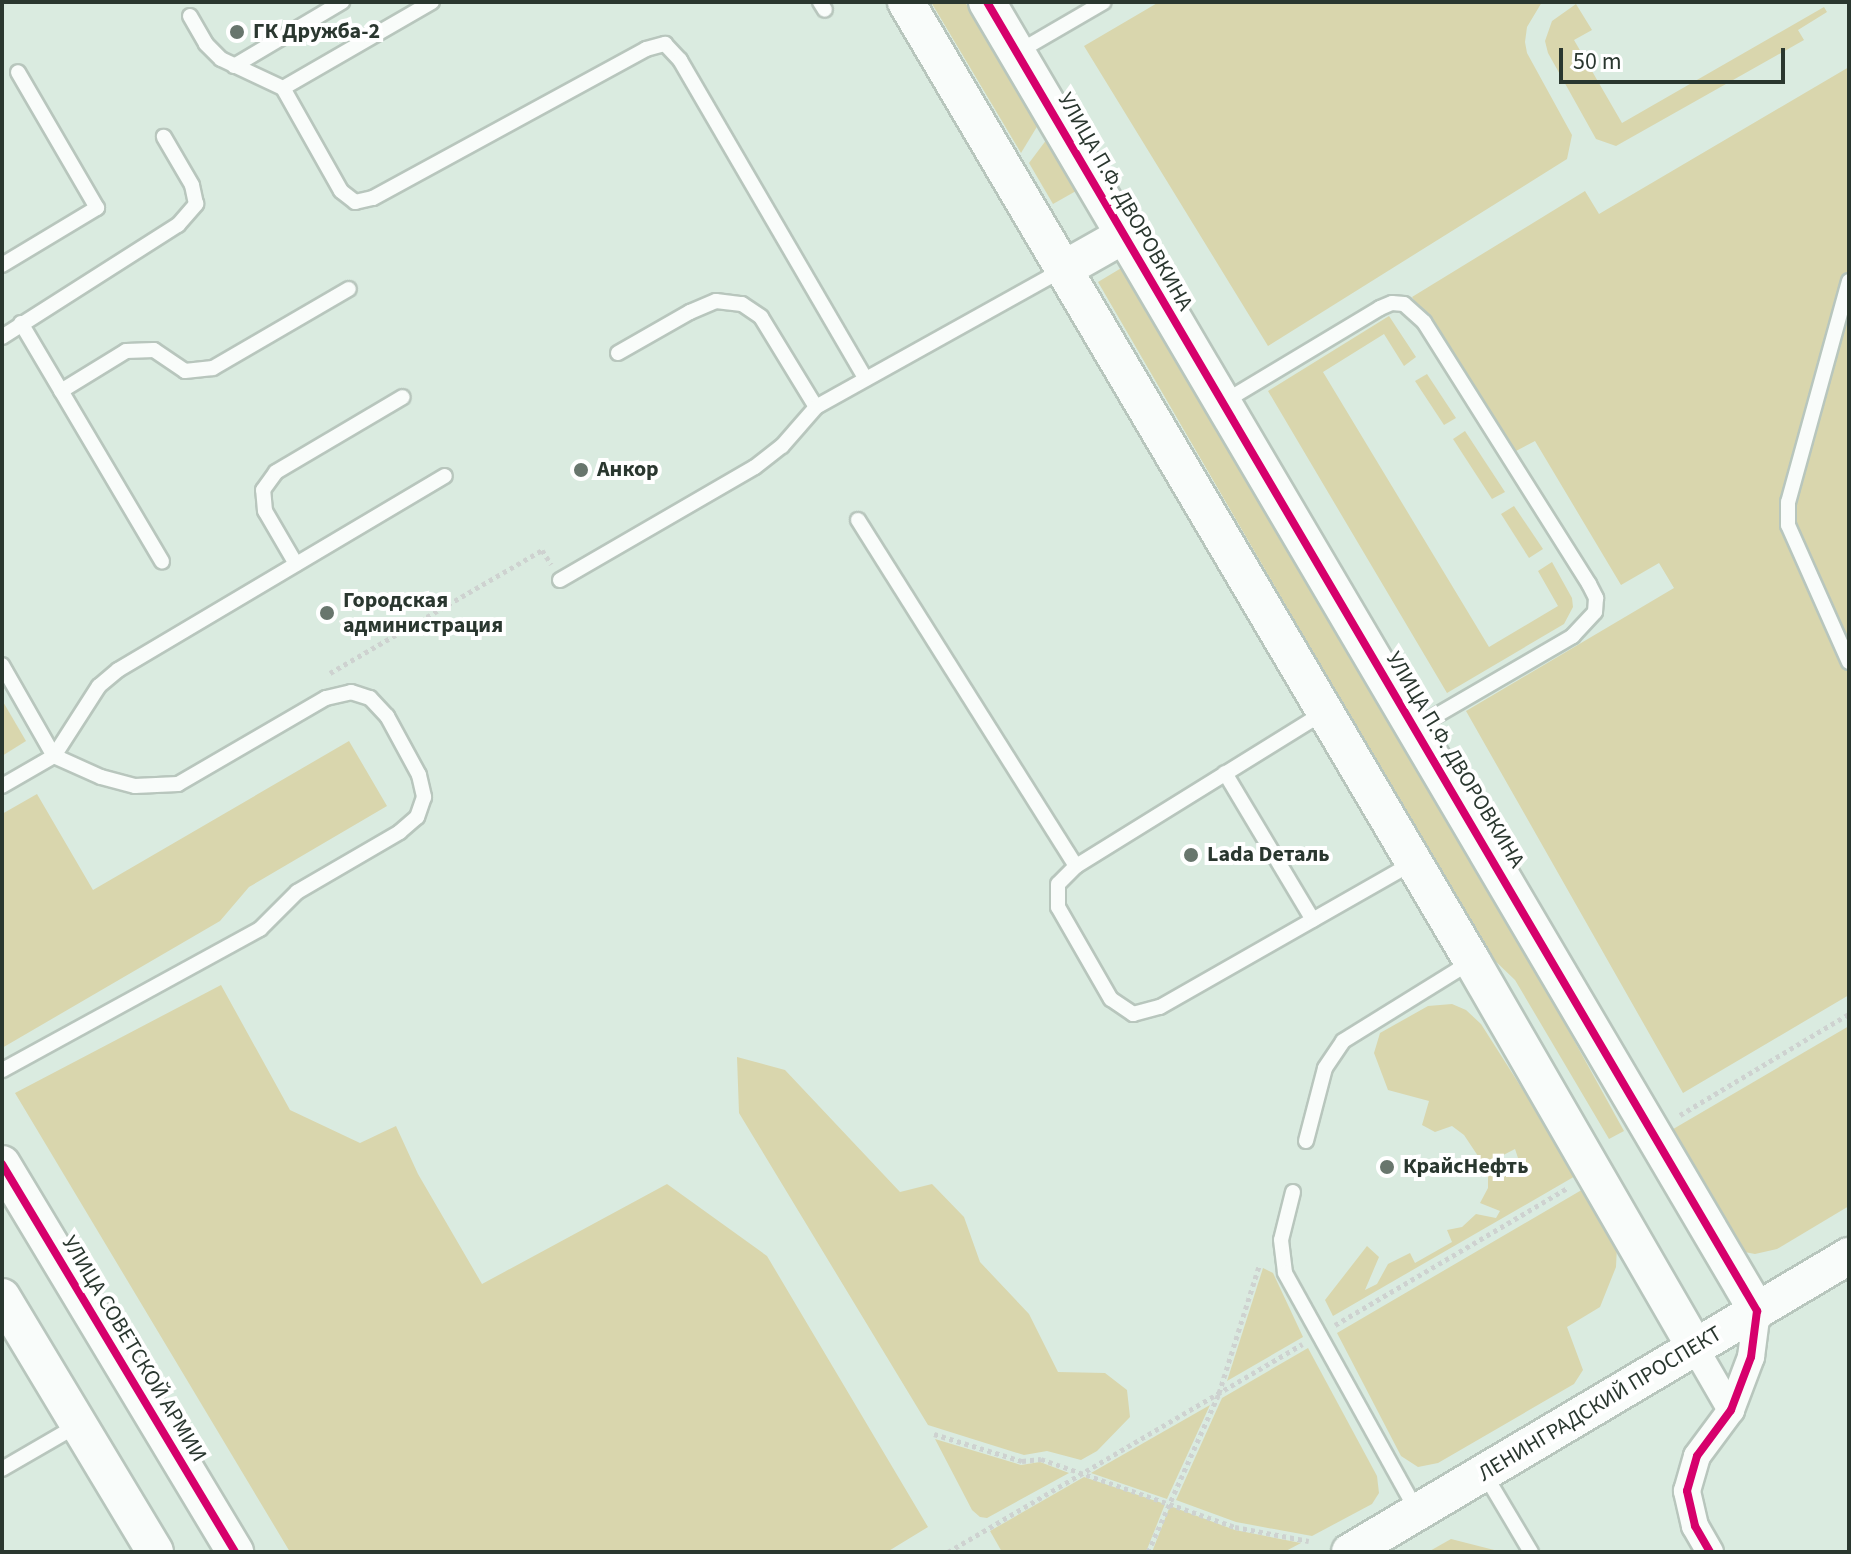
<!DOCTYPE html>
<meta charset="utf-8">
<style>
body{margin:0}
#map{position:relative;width:1851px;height:1554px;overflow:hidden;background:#daebe0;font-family:"Source Sans 3",sans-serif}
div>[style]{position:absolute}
.green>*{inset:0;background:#d9d6ad}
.path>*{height:5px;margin-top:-2.5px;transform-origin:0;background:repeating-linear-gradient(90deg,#ced2d0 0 4px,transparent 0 8px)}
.roads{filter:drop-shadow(2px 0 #b8c6bd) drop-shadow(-2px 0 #b8c6bd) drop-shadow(0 2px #b8c6bd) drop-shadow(0 -2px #b8c6bd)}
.lane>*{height:14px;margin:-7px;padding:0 7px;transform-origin:7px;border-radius:7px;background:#f9fcfa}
.street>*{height:26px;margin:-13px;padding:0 13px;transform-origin:13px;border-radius:13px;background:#f9fcfa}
.secondary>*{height:36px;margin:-18px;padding:0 18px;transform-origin:18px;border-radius:18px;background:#f9fcfa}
.cycleway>*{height:8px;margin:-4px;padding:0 4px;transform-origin:4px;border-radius:4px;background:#d6006c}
.dots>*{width:22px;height:22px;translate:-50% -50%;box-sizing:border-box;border:4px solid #fff;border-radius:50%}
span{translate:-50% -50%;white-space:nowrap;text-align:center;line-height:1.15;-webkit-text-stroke:8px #fff;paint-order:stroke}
.poi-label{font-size:22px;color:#2a372f;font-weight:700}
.left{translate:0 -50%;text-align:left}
.street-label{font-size:22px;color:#2a372f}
.frame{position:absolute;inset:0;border:4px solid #2a372f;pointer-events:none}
.scale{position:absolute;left:1559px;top:48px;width:226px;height:36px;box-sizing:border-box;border:4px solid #2a372f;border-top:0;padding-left:10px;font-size:24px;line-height:28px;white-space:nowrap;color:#2a372f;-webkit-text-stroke:6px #fff;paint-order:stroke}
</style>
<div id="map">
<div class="green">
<i style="clip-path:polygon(931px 2px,965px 2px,1038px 125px,1021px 153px)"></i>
<i style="clip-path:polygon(1159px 2px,1542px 2px,1527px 27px,1525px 42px,1527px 53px,1572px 135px,1567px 159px,1268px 346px,1084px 46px)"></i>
<i style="clip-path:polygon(1576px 4px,1592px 30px,1574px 40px,1622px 123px,1824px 7px,1827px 12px,1798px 30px,1804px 40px,1616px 146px,1596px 139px,1548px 53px,1545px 41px,1552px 21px)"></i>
<i style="clip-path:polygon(1849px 67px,1849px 995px,1683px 1093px,1466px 711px,1674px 588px,1659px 563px,1621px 585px,1535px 441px,1516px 451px,1412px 297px,1585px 191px,1599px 214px)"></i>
<i style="clip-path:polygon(1047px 139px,1076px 191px,1053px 204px,1029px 163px)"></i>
<i style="clip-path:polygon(1123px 267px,1527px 955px,1624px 1131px,1609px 1139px,1515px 980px,1489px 955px,1098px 282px)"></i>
<i style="clip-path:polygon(1389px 316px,1416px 357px,1404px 366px,1384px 334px,1323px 372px,1489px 647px,1558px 606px,1538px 571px,1552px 562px,1572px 598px,1573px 607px,1564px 624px,1447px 693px,1268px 391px)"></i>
<i style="clip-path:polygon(1427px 374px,1456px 418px,1444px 425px,1415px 381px)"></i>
<i style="clip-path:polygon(1465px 431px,1505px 492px,1492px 499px,1453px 439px)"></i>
<i style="clip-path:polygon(1514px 506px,1543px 549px,1529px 558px,1501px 514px)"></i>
<i style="clip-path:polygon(2px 700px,26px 741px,2px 756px)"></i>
<i style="clip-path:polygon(349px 741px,387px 806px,249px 887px,220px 921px,2px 1048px,2px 814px,37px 794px,93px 890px)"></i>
<i style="clip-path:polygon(221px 985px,290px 1110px,360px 1143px,396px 1126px,418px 1174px,482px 1284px,667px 1184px,767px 1256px,928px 1527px,887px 1552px,290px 1552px,15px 1093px)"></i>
<i style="clip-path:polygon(1452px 1004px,1466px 1010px,1481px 1024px,1577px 1175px,1333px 1316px,1325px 1300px,1367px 1246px,1379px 1257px,1365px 1290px,1377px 1284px,1388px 1264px,1410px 1253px,1415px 1263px,1452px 1242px,1447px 1230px,1462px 1227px,1476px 1214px,1496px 1218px,1500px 1211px,1480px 1203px,1488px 1188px,1488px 1175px,1518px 1158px,1515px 1149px,1484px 1165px,1464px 1135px,1452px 1126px,1435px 1132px,1422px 1125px,1429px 1101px,1388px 1090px,1374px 1053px,1380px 1033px,1428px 1006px)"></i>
<i style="clip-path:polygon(1849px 1026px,1849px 1206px,1777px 1249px,1755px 1254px,1739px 1251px,1663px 1135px)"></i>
<i style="clip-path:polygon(737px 1057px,785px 1070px,900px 1192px,932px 1184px,964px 1217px,980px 1262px,1029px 1314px,1058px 1372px,1105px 1373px,1127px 1390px,1130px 1417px,1097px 1451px,1081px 1460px,1047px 1451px,1024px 1455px,928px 1425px,739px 1113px)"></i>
<i style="clip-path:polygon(1585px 1188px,1617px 1246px,1616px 1267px,1600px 1307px,1567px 1327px,1583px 1370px,1574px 1384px,1438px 1463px,1418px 1467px,1401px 1456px,1337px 1333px)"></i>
<i style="clip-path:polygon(1263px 1268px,1273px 1273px,1303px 1337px,1227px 1381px)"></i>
<i style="clip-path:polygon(1308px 1348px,1377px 1476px,1379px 1493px,1372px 1504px,1312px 1536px,1236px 1522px,1176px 1500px,1222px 1398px)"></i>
<i style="clip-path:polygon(1210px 1405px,1167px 1499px,1091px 1473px)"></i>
<i style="clip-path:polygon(935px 1439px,1021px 1465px,1040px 1462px,1069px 1473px,987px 1518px,980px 1517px,972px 1510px)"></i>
<i style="clip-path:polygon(1084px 1477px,1165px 1504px,1146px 1552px,1002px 1552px,990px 1531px)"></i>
<i style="clip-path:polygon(1170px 1506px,1235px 1530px,1301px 1543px,1284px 1552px,1152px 1552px)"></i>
<i style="clip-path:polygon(1451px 1539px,1502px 1552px,1428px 1552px)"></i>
</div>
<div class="path">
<i style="left:330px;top:673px;width:245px;rotate:-30.1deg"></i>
<i style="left:542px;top:550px;width:17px;rotate:57deg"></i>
<i style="left:1680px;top:1115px;width:197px;rotate:-30.9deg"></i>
<i style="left:1335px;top:1325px;width:270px;rotate:-30.5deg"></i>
<i style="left:934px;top:1434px;width:92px;rotate:17.1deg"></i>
<i style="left:1022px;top:1461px;width:19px;rotate:-6deg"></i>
<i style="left:1041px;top:1459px;width:206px;rotate:19.3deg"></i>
<i style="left:1235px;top:1527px;width:75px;rotate:10.7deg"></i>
<i style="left:948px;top:1552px;width:411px;rotate:-30.4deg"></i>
<i style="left:1148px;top:1552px;width:174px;rotate:-65.9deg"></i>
<i style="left:1219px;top:1393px;width:133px;rotate:-72.5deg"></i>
</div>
<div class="roads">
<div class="lane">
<i style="left:432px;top:2px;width:172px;rotate:150deg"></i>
<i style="left:283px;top:88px;width:118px;rotate:60.6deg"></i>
<i style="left:341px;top:191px;width:18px;rotate:38deg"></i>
<i style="left:355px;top:202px;width:18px;rotate:-13deg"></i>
<i style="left:373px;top:198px;width:311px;rotate:-28.6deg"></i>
<i style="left:646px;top:49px;width:20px;rotate:-15deg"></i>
<i style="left:665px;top:44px;width:22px;rotate:47deg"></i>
<i style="left:680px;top:60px;width:368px;rotate:59.8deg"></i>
<i style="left:820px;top:2px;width:9px;rotate:58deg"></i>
<i style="left:190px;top:16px;width:32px;rotate:60deg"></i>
<i style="left:206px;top:44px;width:21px;rotate:45deg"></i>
<i style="left:221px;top:59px;width:68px;rotate:25.1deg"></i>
<i style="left:1018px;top:52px;width:99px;rotate:-30.2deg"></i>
<i style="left:234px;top:66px;width:126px;rotate:-30.7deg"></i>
<i style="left:2px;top:265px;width:111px;rotate:-31deg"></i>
<i style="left:97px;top:208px;width:157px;rotate:-120.2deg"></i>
<i style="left:1849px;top:281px;width:229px;rotate:105.4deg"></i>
<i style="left:1788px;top:502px;width:23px;rotate:90deg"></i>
<i style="left:1788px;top:525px;width:150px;rotate:66deg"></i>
<i style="left:21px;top:323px;width:277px;rotate:59.4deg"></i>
<i style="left:2px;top:337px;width:209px;rotate:-32.5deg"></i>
<i style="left:178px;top:225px;width:28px;rotate:-49deg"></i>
<i style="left:196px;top:204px;width:19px;rotate:-102deg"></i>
<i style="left:192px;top:185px;width:56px;rotate:-120.3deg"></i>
<i style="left:618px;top:353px;width:83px;rotate:-29.7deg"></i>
<i style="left:690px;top:312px;width:28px;rotate:-23deg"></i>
<i style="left:716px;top:301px;width:26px;rotate:7deg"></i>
<i style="left:742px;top:304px;width:23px;rotate:34deg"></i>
<i style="left:761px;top:317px;width:105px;rotate:58.6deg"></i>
<i style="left:61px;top:391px;width:76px;rotate:-31.6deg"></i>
<i style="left:126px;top:351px;width:28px;rotate:-2deg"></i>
<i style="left:154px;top:350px;width:37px;rotate:34deg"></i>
<i style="left:185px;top:371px;width:28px;rotate:-6deg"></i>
<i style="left:213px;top:368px;width:157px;rotate:-30.2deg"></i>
<i style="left:1222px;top:403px;width:184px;rotate:-31deg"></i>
<i style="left:1380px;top:308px;width:13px;rotate:-23deg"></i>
<i style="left:1392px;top:303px;width:12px;rotate:5deg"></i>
<i style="left:1404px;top:304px;width:27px;rotate:42deg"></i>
<i style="left:1424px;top:322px;width:310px;rotate:57.8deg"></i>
<i style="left:1589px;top:584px;width:16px;rotate:63deg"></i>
<i style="left:1596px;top:598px;width:14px;rotate:94deg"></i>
<i style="left:1595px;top:612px;width:33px;rotate:133deg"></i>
<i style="left:1573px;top:636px;width:183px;rotate:149.8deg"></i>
<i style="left:858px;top:520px;width:409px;rotate:57.8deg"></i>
<i style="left:296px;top:564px;width:61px;rotate:-120.3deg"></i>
<i style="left:265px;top:511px;width:21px;rotate:-95deg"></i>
<i style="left:263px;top:490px;width:22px;rotate:-54deg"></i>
<i style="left:276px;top:472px;width:147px;rotate:-30.6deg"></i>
<i style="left:560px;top:580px;width:225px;rotate:-30.1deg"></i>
<i style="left:755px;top:467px;width:34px;rotate:-38deg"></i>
<i style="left:782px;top:446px;width:52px;rotate:-48.9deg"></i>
<i style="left:816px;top:407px;width:284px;rotate:-29.1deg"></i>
<i style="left:2px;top:665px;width:105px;rotate:60.3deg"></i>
<i style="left:54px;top:756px;width:83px;rotate:-57.3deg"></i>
<i style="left:99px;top:686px;width:25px;rotate:-40deg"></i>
<i style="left:118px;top:670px;width:380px;rotate:-30.7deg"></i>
<i style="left:1323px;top:713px;width:291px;rotate:148.2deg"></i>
<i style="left:1076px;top:866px;width:25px;rotate:135deg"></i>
<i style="left:1058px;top:884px;width:23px;rotate:90deg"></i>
<i style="left:1058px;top:907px;width:106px;rotate:60.1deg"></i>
<i style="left:1111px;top:999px;width:27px;rotate:34deg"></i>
<i style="left:1133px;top:1014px;width:28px;rotate:-15deg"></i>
<i style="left:1160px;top:1007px;width:292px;rotate:-29.7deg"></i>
<i style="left:1225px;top:773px;width:171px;rotate:59.1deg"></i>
<i style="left:2px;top:786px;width:60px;rotate:-30deg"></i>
<i style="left:54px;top:756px;width:51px;rotate:24.1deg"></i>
<i style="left:101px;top:777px;width:35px;rotate:15deg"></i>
<i style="left:135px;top:786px;width:43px;rotate:-2.7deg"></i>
<i style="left:178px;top:784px;width:171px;rotate:-30.2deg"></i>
<i style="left:326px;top:698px;width:26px;rotate:-13deg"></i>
<i style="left:351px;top:692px;width:20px;rotate:18deg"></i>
<i style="left:370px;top:698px;width:25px;rotate:47deg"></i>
<i style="left:387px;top:716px;width:67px;rotate:61.5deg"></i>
<i style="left:419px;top:775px;width:23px;rotate:77deg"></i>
<i style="left:424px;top:797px;width:21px;rotate:109deg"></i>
<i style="left:417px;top:817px;width:23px;rotate:139deg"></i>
<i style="left:400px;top:832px;width:119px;rotate:149.8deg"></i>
<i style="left:297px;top:892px;width:52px;rotate:135deg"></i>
<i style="left:260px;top:929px;width:294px;rotate:151.3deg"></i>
<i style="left:1306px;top:1141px;width:75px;rotate:-75.4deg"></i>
<i style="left:1325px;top:1068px;width:32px;rotate:-56deg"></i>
<i style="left:1343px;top:1041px;width:152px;rotate:-31.8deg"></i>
<i style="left:1293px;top:1192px;width:49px;rotate:104deg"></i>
<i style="left:1281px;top:1240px;width:33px;rotate:83deg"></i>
<i style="left:1285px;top:1273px;width:272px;rotate:61deg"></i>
<i style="left:2px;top:1469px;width:88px;rotate:-30.1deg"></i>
<i style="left:1484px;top:1473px;width:92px;rotate:59.3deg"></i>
</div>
<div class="street">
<i style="left:1695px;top:1348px;width:72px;rotate:59.9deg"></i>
<i style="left:1710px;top:1552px;width:30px;rotate:-120deg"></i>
<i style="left:1695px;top:1526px;width:36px;rotate:-103deg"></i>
<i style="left:1687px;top:1491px;width:36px;rotate:-74deg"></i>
<i style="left:1697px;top:1456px;width:57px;rotate:-53.5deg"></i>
<i style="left:1731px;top:1410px;width:57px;rotate:-69.3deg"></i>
<i style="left:1751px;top:1357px;width:46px;rotate:-82.6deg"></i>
</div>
<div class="secondary">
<i style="left:906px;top:2px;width:1114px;rotate:59.45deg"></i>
<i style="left:1472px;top:961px;width:447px;rotate:60deg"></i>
<i style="left:987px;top:2px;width:1519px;rotate:59.53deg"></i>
<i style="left:1064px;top:269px;width:69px;rotate:-29.5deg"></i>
<i style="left:2px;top:1164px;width:453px;rotate:59deg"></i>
<i style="left:2px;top:1297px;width:297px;rotate:59deg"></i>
<i style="left:1350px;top:1552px;width:580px;rotate:-30.68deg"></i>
</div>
</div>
<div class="cycleway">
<i style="left:987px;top:2px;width:1519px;rotate:59.53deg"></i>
<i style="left:1757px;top:1311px;width:46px;rotate:97.4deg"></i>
<i style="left:1751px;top:1357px;width:57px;rotate:110.7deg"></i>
<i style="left:1731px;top:1410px;width:57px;rotate:126.5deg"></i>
<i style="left:1697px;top:1456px;width:36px;rotate:106deg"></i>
<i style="left:1687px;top:1491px;width:36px;rotate:77deg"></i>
<i style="left:1695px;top:1526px;width:30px;rotate:60deg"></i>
<i style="left:2px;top:1164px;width:453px;rotate:59deg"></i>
</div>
<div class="dots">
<i style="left:237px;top:32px;background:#68766d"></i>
<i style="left:581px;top:470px;background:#68766d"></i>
<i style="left:327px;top:613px;background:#68766d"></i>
<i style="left:1191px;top:855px;background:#68766d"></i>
<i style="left:1387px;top:1167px;background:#68766d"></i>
</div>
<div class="poi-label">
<span class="left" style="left:253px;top:32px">ГК Дружба-2</span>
<span class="left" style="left:597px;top:470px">Анкор</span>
<span class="left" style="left:343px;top:613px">Городская<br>администрация</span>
<span class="left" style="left:1207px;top:855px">Lada Dеталь</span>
<span class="left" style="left:1403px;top:1167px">КрайсНефть</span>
</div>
<div class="street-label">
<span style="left:1125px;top:202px;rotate:60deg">УЛИЦА П.Ф. ДВОРОВКИНА</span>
<span style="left:1455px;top:760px;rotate:59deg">УЛИЦА П.Ф. ДВОРОВКИНА</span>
<span style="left:134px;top:1349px;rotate:59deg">УЛИЦА СОВЕТСКОЙ АРМИИ</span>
<span style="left:1600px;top:1404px;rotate:-31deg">ЛЕНИНГРАДСКИЙ ПРОСПЕКТ</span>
</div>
<div class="frame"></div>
<div class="scale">50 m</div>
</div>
